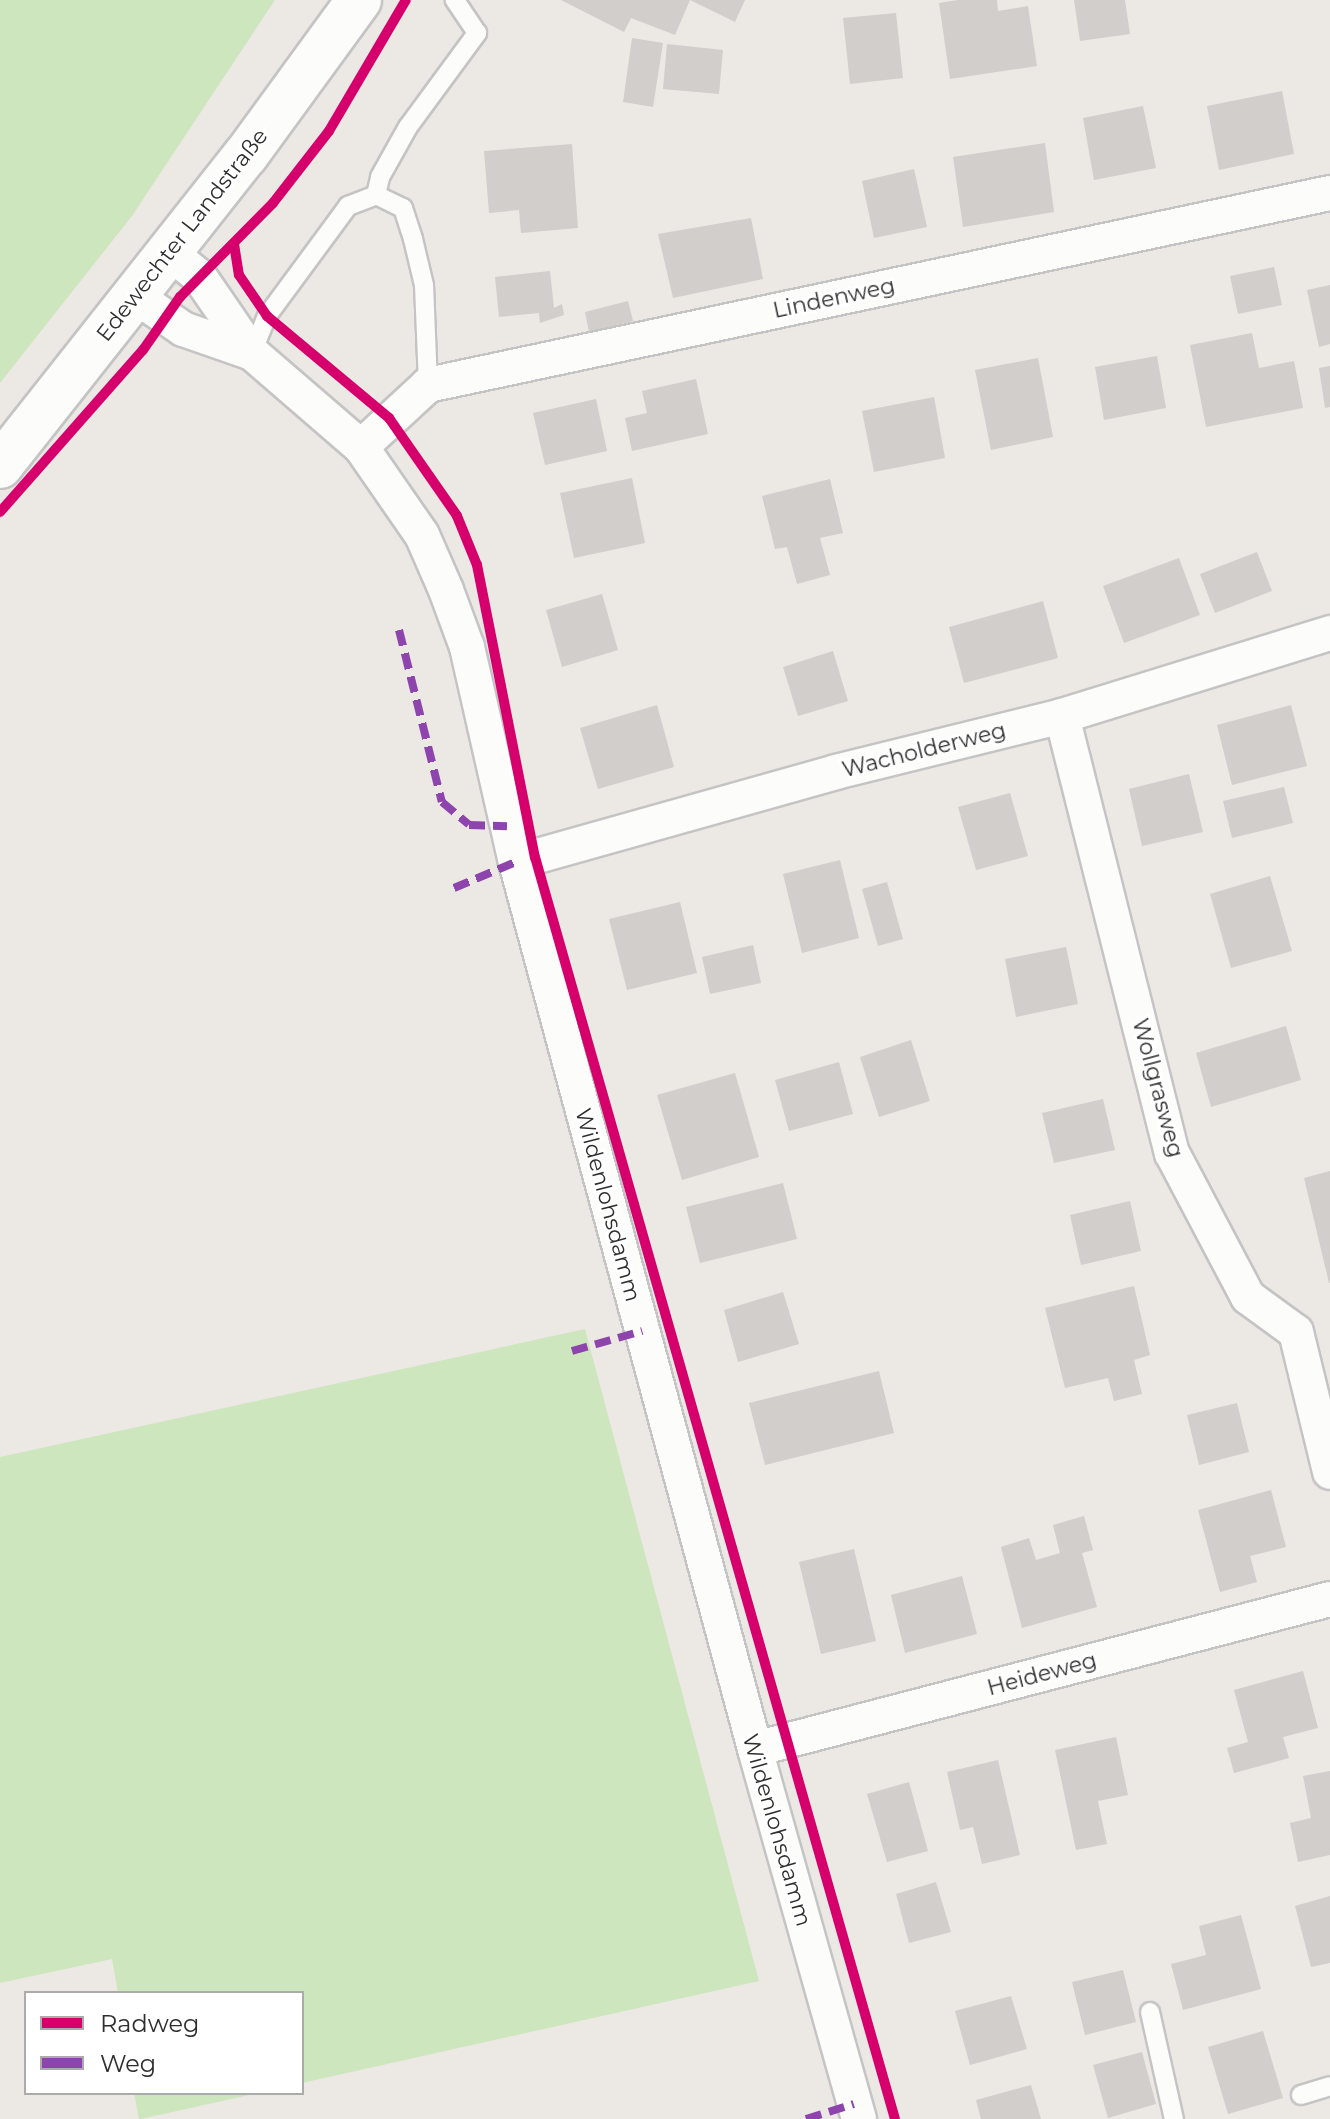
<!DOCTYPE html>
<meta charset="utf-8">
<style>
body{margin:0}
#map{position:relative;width:1330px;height:2119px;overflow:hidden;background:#ece8e4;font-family:Montserrat,sans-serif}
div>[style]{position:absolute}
.green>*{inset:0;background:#cee6be}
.building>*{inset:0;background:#d1cecb}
.path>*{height:5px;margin-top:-2.5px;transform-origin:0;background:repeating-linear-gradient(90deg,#c9c9c8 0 6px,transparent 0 10px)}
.roads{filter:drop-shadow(2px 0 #c5c4c5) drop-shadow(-2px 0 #c5c4c5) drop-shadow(0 2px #c5c4c5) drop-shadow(0 -2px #c5c4c5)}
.lane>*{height:18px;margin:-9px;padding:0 9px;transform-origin:9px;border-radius:9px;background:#fcfcfb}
.street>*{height:34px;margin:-17px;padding:0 17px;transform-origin:17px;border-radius:17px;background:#fcfcfb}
.secondary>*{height:44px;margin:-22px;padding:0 22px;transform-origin:22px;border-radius:22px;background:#fcfcfb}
.quiet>*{height:8px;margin-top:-4px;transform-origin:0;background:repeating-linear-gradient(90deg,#8e44ad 0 16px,transparent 0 24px)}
.cycleway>*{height:10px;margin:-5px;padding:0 5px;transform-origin:5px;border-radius:5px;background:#d6006c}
span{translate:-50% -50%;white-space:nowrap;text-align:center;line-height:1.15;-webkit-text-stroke:6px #fff;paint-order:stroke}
.street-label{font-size:22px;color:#2e2e2e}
.legend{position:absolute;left:24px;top:1991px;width:280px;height:104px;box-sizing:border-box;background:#fff;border:2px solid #ababab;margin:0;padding:10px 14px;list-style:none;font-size:24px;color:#2e2e2e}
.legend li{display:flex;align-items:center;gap:16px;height:40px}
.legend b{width:40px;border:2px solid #ababab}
</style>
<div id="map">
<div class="green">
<i style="clip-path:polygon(0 0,275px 0,132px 216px,0 383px)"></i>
<i style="clip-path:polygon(585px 1329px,759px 1981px,302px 2083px,302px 1993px,118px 1993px,112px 1959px,0 1983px,0 1457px)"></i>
<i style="clip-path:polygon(134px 2093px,258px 2093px,141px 2119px,139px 2119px)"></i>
</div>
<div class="building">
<i style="clip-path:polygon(561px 0,745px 0,735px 22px,690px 0,675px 35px,631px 18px,624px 32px)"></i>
<i style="clip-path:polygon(958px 0,997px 0,998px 11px,1028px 6px,1037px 66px,950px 79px,939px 3px)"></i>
<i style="clip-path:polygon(1074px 0,1125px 0,1130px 34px,1080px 41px)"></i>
<i style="clip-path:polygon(896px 13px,903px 78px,850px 84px,843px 18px)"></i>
<i style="clip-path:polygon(632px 38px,663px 43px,653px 107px,623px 102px)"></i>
<i style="clip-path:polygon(667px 44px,723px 50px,719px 94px,663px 89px)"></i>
<i style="clip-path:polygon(1282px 91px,1294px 154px,1219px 170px,1207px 106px)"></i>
<i style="clip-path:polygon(1143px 106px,1156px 168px,1094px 180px,1083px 118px)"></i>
<i style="clip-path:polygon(1045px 143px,1054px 212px,963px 227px,953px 157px)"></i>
<i style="clip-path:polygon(572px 144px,578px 228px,521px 233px,519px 210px,489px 213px,484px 151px)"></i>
<i style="clip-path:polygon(914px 169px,927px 227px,874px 238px,862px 181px)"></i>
<i style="clip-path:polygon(751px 218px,763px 279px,673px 298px,658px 234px)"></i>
<i style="clip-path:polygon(1274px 267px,1282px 305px,1238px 314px,1230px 276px)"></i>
<i style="clip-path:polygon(550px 271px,554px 308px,562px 304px,564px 315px,540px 323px,539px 313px,499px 317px,495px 277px)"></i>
<i style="clip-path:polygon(1330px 285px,1330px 344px,1319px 347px,1307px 290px)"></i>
<i style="clip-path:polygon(628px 301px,633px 321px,589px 332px,585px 312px)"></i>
<i style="clip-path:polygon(1252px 333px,1259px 368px,1294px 361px,1303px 408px,1206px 427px,1190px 345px)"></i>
<i style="clip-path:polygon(1157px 356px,1166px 408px,1104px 420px,1095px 367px)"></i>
<i style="clip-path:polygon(1038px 358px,1053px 437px,991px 450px,975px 370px)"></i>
<i style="clip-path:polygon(1330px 366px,1330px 407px,1325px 408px,1319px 368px)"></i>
<i style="clip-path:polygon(696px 379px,708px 434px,632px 451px,625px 418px,647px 413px,642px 391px)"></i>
<i style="clip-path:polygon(934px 397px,945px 458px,874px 472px,862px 411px)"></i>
<i style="clip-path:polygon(596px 399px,607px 451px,545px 465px,533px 413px)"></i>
<i style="clip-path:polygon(632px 478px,645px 543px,574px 558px,560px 493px)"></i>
<i style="clip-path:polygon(830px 479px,843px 533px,820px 538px,830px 575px,797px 584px,787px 547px,775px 549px,762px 496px)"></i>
<i style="clip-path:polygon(1257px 552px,1272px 591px,1215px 613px,1200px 574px)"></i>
<i style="clip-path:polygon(1179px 558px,1200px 615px,1124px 643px,1103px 586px)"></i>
<i style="clip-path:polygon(602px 594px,618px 650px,562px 667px,546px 610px)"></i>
<i style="clip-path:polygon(1043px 601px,1058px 658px,964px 683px,949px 627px)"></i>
<i style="clip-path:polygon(833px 651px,848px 701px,798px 716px,783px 667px)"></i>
<i style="clip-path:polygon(657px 705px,674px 767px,598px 789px,580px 728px)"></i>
<i style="clip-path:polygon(1291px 705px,1307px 766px,1232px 785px,1217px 725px)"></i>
<i style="clip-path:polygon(1189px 774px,1203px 832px,1142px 846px,1129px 789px)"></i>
<i style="clip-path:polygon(1284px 787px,1293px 823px,1232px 838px,1223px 801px)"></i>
<i style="clip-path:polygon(1010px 793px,1028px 856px,976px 870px,958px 807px)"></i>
<i style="clip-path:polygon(840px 860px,859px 938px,802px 953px,783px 874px)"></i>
<i style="clip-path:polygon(1270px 876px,1292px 951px,1231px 968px,1210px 894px)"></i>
<i style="clip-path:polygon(887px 882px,903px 939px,878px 946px,862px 889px)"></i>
<i style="clip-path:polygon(680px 902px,697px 973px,627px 990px,609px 919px)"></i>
<i style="clip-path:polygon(753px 945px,761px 983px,710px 994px,702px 957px)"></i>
<i style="clip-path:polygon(1066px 947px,1078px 1004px,1016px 1017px,1005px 959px)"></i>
<i style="clip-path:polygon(1286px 1026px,1301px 1080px,1211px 1107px,1196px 1053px)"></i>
<i style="clip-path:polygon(911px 1040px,930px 1101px,879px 1117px,860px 1057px)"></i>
<i style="clip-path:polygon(839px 1062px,853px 1114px,789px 1131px,775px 1080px)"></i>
<i style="clip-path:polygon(735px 1073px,759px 1157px,682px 1180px,657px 1095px)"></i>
<i style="clip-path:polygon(1103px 1099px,1115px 1150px,1054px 1163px,1042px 1113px)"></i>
<i style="clip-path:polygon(1330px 1171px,1330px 1283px,1329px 1283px,1304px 1178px)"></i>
<i style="clip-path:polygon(783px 1183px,797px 1239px,700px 1263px,686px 1207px)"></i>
<i style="clip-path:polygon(1130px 1201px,1141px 1251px,1081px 1265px,1070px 1215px)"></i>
<i style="clip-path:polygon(1134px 1286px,1150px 1355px,1134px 1360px,1142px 1394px,1114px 1401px,1108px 1378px,1065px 1388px,1045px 1308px)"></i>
<i style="clip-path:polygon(783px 1292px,799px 1344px,738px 1362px,724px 1310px)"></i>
<i style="clip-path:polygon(879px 1371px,894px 1433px,765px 1465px,749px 1403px)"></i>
<i style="clip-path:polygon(1237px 1403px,1249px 1452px,1199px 1465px,1187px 1415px)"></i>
<i style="clip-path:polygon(1271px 1490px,1286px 1547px,1250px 1556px,1257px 1582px,1220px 1592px,1198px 1510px)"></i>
<i style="clip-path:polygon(1084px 1516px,1093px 1550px,1082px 1553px,1097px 1607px,1022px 1628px,1001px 1547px,1029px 1538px,1036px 1560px,1060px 1553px,1053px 1525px)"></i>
<i style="clip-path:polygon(854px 1549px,876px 1641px,821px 1654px,799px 1562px)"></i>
<i style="clip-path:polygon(962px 1576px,977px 1634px,905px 1653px,891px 1595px)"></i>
<i style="clip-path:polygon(1303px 1671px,1318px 1728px,1283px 1737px,1289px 1758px,1234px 1773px,1227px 1748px,1248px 1742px,1234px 1690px)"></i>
<i style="clip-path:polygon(1116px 1737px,1128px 1795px,1098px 1801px,1107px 1844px,1076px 1850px,1055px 1750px)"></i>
<i style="clip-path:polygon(998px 1760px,1020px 1855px,982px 1864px,973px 1827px,960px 1830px,947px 1772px)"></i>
<i style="clip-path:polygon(1330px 1771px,1330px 1855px,1298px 1862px,1290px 1823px,1311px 1818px,1303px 1776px)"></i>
<i style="clip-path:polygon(909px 1782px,928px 1851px,887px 1862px,867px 1794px)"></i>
<i style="clip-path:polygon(936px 1882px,951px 1932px,909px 1943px,896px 1894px)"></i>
<i style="clip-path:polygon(1330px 1896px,1330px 1963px,1311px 1967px,1295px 1906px)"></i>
<i style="clip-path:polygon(1241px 1915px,1261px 1989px,1183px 2010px,1171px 1964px,1206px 1955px,1199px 1926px)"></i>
<i style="clip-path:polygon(1123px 1970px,1136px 2022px,1085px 2035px,1072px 1982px)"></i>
<i style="clip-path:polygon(1011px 1996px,1027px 2049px,970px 2065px,955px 2011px)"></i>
<i style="clip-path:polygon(1263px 2031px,1283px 2098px,1228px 2114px,1208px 2047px)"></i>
<i style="clip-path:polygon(1142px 2052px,1156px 2104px,1108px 2118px,1093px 2065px)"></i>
<i style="clip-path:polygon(1031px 2085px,1041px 2119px,981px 2119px,976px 2100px)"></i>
</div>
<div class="path">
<i style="left:234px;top:244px;width:21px;rotate:82deg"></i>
<i style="left:288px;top:331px;width:67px;rotate:41.3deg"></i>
<i style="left:409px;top:447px;width:84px;rotate:55.2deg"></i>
<i style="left:457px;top:516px;width:30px;rotate:69deg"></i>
</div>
<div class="roads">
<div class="lane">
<i style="left:376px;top:195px;width:18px;rotate:-77deg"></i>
<i style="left:380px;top:177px;width:57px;rotate:-60.8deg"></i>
<i style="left:408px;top:127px;width:117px;rotate:-53.7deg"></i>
<i style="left:477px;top:33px;width:40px;rotate:-124deg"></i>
<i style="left:252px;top:353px;width:40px;rotate:-68deg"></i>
<i style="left:267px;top:316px;width:137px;rotate:-53.6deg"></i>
<i style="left:348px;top:206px;width:30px;rotate:-21deg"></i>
<i style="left:376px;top:195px;width:30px;rotate:26deg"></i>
<i style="left:403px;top:208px;width:33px;rotate:72deg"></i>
<i style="left:413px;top:239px;width:47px;rotate:76.6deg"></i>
<i style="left:424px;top:285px;width:100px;rotate:87.7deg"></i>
<i style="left:1150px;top:2012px;width:110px;rotate:77.4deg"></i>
<i style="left:1301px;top:2095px;width:30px;rotate:-17deg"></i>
</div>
<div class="street">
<i style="left:169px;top:252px;width:38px;rotate:39deg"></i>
<i style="left:199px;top:276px;width:93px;rotate:55.5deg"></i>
<i style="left:252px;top:353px;width:144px;rotate:40.8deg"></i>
<i style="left:361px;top:447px;width:107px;rotate:55.3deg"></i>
<i style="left:422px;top:535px;width:60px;rotate:66.4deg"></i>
<i style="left:446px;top:590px;width:61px;rotate:69.8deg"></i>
<i style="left:467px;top:647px;width:221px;rotate:77.2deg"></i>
<i style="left:516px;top:862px;width:919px;rotate:74.92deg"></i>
<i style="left:755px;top:1749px;width:384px;rotate:74.3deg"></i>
<i style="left:135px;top:296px;width:58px;rotate:34.5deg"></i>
<i style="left:183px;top:329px;width:73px;rotate:19.2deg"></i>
<i style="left:361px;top:447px;width:91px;rotate:-42.8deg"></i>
<i style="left:428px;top:385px;width:922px;rotate:-12.02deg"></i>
<i style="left:1062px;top:716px;width:451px;rotate:75.9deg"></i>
<i style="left:1172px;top:1153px;width:163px;rotate:62.2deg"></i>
<i style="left:1248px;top:1297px;width:59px;rotate:36.1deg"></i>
<i style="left:1296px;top:1332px;width:144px;rotate:76.3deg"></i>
<i style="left:516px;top:862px;width:332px;rotate:-15.7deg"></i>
<i style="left:836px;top:772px;width:233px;rotate:-13.9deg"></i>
<i style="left:1062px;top:716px;width:281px;rotate:-17.2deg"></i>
<i style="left:755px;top:1749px;width:594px;rotate:-14.62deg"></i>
</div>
<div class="secondary">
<i style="left:0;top:466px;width:397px;rotate:-51.7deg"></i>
<i style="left:246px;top:155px;width:192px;rotate:-53.9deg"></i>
</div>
</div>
<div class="quiet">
<i style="left:399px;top:630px;width:177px;rotate:76deg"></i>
<i style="left:442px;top:802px;width:35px;rotate:40deg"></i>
<i style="left:469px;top:825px;width:38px;rotate:2deg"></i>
<i style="left:454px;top:888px;width:67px;rotate:-22.8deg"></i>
<i style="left:572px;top:1351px;width:73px;rotate:-15.9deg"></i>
<i style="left:806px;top:2119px;width:50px;rotate:-17.4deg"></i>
</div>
<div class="cycleway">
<i style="left:234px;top:244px;width:31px;rotate:81deg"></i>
<i style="left:239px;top:275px;width:50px;rotate:55.7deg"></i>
<i style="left:267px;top:316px;width:159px;rotate:39.9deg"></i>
<i style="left:389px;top:418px;width:119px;rotate:55.2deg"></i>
<i style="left:457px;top:516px;width:53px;rotate:67.8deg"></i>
<i style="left:477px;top:565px;width:298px;rotate:78.8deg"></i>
<i style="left:535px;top:857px;width:1312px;rotate:74.08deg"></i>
<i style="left:0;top:512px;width:216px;rotate:-48.6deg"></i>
<i style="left:143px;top:350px;width:65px;rotate:-55.1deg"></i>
<i style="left:180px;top:297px;width:132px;rotate:-45.3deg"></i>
<i style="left:273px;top:203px;width:91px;rotate:-52.1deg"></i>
<i style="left:329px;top:131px;width:152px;rotate:-59.6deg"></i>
</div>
<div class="street-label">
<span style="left:182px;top:235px;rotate:-52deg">Edewechter Landstraße</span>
<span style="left:834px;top:298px;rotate:-12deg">Lindenweg</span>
<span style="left:924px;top:750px;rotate:-14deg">Wacholderweg</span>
<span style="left:1158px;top:1088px;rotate:75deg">Wollgrasweg</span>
<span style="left:608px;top:1205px;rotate:75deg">Wildenlohsdamm</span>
<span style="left:1042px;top:1674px;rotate:-15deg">Heideweg</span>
<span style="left:777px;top:1830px;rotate:74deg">Wildenlohsdamm</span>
</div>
<ul class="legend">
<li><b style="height:10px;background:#d6006c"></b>Radweg</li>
<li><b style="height:10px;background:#8e44ad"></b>Weg</li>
</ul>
</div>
